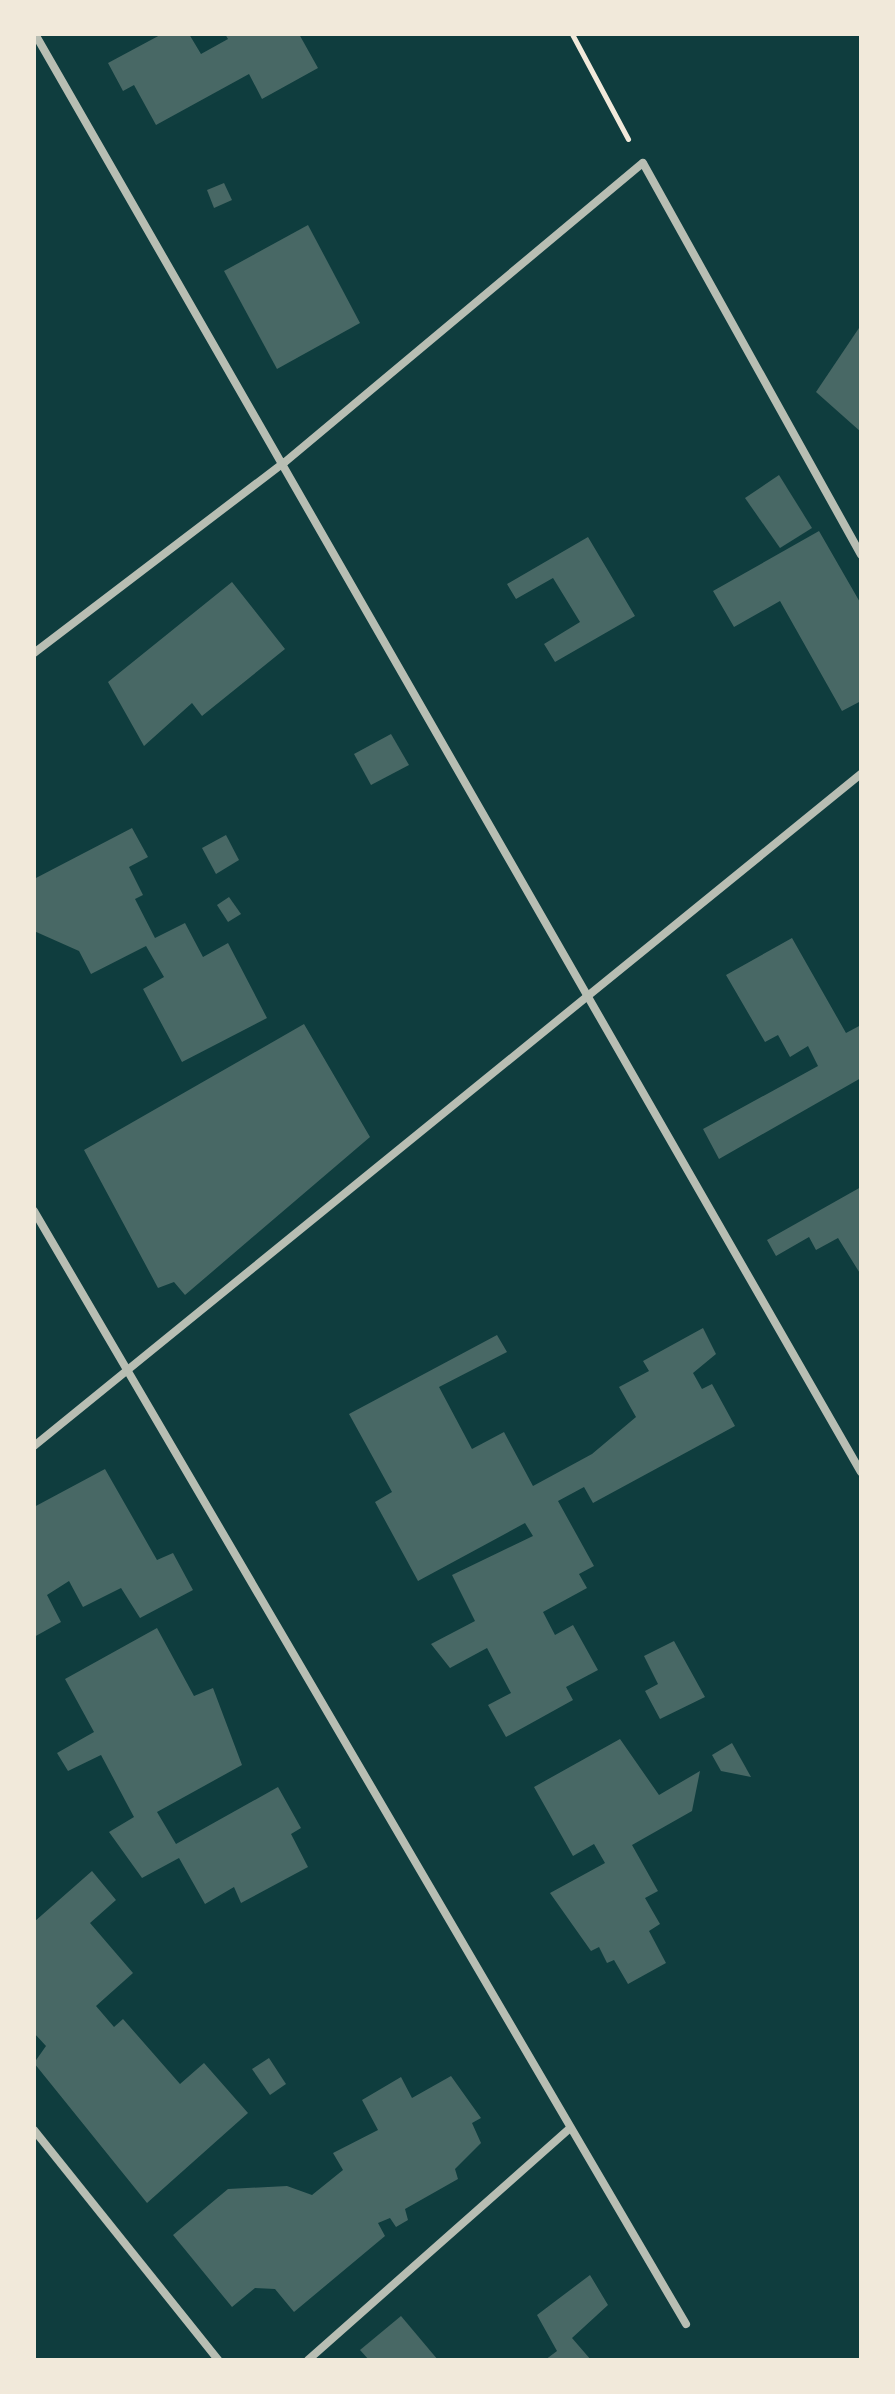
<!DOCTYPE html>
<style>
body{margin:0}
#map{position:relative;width:895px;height:2394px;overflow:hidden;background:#0f3d3e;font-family:Montserrat,sans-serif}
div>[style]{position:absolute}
.building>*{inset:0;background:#486865}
.path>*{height:5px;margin:-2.5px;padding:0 2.5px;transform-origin:2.5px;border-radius:2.5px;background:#f1e9da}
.minor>*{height:8px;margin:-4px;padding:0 4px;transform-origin:4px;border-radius:4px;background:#b8beb3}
span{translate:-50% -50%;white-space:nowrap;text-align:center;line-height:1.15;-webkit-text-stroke:6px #f1e9da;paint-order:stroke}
.frame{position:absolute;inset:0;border:36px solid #f1e9da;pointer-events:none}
</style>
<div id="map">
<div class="building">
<i style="clip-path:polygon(162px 34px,189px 34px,201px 54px,228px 39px,225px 34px,299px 34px,318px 68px,262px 99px,249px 74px,156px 125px,134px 85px,123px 91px,108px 63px)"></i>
<i style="clip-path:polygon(224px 183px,232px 200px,214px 208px,207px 190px)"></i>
<i style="clip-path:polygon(308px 225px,360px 323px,277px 369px,224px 271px)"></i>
<i style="clip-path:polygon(861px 325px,861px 432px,816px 392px)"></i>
<i style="clip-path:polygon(779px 475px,812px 528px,780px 548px,745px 498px)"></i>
<i style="clip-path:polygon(819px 531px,861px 604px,861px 701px,842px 711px,780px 601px,734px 627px,713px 591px)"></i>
<i style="clip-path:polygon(588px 537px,635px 616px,555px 662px,544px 644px,580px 622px,553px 578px,516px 599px,507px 584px)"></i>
<i style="clip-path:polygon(232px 582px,285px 649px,202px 716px,192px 703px,144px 746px,108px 682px)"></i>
<i style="clip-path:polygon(391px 734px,409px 765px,371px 785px,354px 754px)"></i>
<i style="clip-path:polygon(132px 828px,148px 857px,129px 867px,143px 895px,135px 899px,155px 938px,185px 923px,203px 957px,228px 943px,267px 1018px,182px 1062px,143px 989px,164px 977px,146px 946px,91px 974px,79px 951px,34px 931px,34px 879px)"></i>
<i style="clip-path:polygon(226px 835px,239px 860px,216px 874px,202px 848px)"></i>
<i style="clip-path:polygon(229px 897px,241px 914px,228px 922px,217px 905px)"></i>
<i style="clip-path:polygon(792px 938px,846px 1033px,861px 1025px,861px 1078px,719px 1159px,703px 1129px,818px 1066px,808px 1046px,790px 1057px,778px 1035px,765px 1042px,726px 975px)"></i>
<i style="clip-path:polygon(304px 1024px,370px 1137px,185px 1295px,174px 1282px,158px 1288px,84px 1150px)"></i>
<i style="clip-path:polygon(861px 1187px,861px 1275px,838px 1238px,816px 1250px,809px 1237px,776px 1256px,767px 1240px)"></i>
<i style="clip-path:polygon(703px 1328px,716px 1354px,693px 1373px,702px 1389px,712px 1384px,735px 1426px,593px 1503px,584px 1487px,558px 1501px,594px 1566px,579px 1574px,587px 1588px,543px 1612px,555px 1635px,573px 1625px,598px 1670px,566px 1687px,573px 1700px,506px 1737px,488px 1705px,511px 1693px,487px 1648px,450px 1668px,431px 1644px,475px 1621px,452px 1575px,533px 1536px,525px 1523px,418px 1581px,375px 1502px,392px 1492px,349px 1414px,497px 1335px,507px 1352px,439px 1387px,472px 1449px,504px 1432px,533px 1486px,592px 1454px,636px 1417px,619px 1387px,649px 1371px,643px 1361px)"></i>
<i style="clip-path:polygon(105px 1469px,157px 1560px,173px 1553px,193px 1590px,140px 1618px,121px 1588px,83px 1607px,69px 1581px,47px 1595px,61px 1622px,34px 1637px,34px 1507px)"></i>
<i style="clip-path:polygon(157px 1628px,194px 1696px,213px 1688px,242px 1765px,157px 1812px,176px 1844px,278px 1787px,301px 1828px,291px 1834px,308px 1867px,241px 1903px,234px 1887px,205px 1904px,179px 1858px,142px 1878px,109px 1832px,134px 1817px,101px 1755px,68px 1771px,57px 1753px,94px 1732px,65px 1679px)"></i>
<i style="clip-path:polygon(674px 1641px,705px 1697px,660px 1719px,645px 1691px,658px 1684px,644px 1656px)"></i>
<i style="clip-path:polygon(620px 1739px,659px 1795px,700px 1771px,692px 1811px,632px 1845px,658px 1891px,645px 1898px,660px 1924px,649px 1931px,666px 1963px,628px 1984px,614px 1960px,607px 1963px,599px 1947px,591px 1951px,550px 1893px,605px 1863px,594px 1844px,573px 1856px,534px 1787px)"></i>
<i style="clip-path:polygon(732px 1743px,751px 1777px,721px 1771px,712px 1755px)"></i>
<i style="clip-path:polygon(92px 1871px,116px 1900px,90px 1923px,133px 1973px,96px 2006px,114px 2027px,123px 2019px,180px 2084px,204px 2063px,248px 2113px,147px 2203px,34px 2063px,46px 2046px,34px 2033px,34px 1922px)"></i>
<i style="clip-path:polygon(269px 2058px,286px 2084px,270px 2095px,252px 2069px)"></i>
<i style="clip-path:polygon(451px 2076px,481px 2118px,472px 2123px,481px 2143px,455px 2169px,458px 2179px,405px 2209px,408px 2220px,396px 2227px,390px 2218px,378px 2223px,385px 2236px,294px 2312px,275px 2289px,255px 2288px,232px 2307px,173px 2235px,228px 2189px,287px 2186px,312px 2195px,343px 2170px,333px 2153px,378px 2130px,362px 2100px,401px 2077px,412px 2098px)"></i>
<i style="clip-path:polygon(590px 2275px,608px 2305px,572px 2338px,591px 2360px,545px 2360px,557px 2351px,537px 2315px)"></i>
<i style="clip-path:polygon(401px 2316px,438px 2360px,369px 2360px,360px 2350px)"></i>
</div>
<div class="path">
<i style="left:572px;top:34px;width:119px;rotate:61.9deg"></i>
</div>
<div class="minor">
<i style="left:35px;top:34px;width:1658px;rotate:60.13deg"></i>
<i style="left:34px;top:653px;width:315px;rotate:-37.3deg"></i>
<i style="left:285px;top:462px;width:466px;rotate:-39.9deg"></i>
<i style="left:643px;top:163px;width:448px;rotate:60.9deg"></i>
<i style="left:34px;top:1211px;width:1290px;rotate:59.64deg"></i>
<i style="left:34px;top:1446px;width:1066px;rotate:-39.1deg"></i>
<i style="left:34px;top:2130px;width:295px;rotate:51.3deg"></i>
<i style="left:308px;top:2360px;width:350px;rotate:-41.5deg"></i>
</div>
<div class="frame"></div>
</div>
